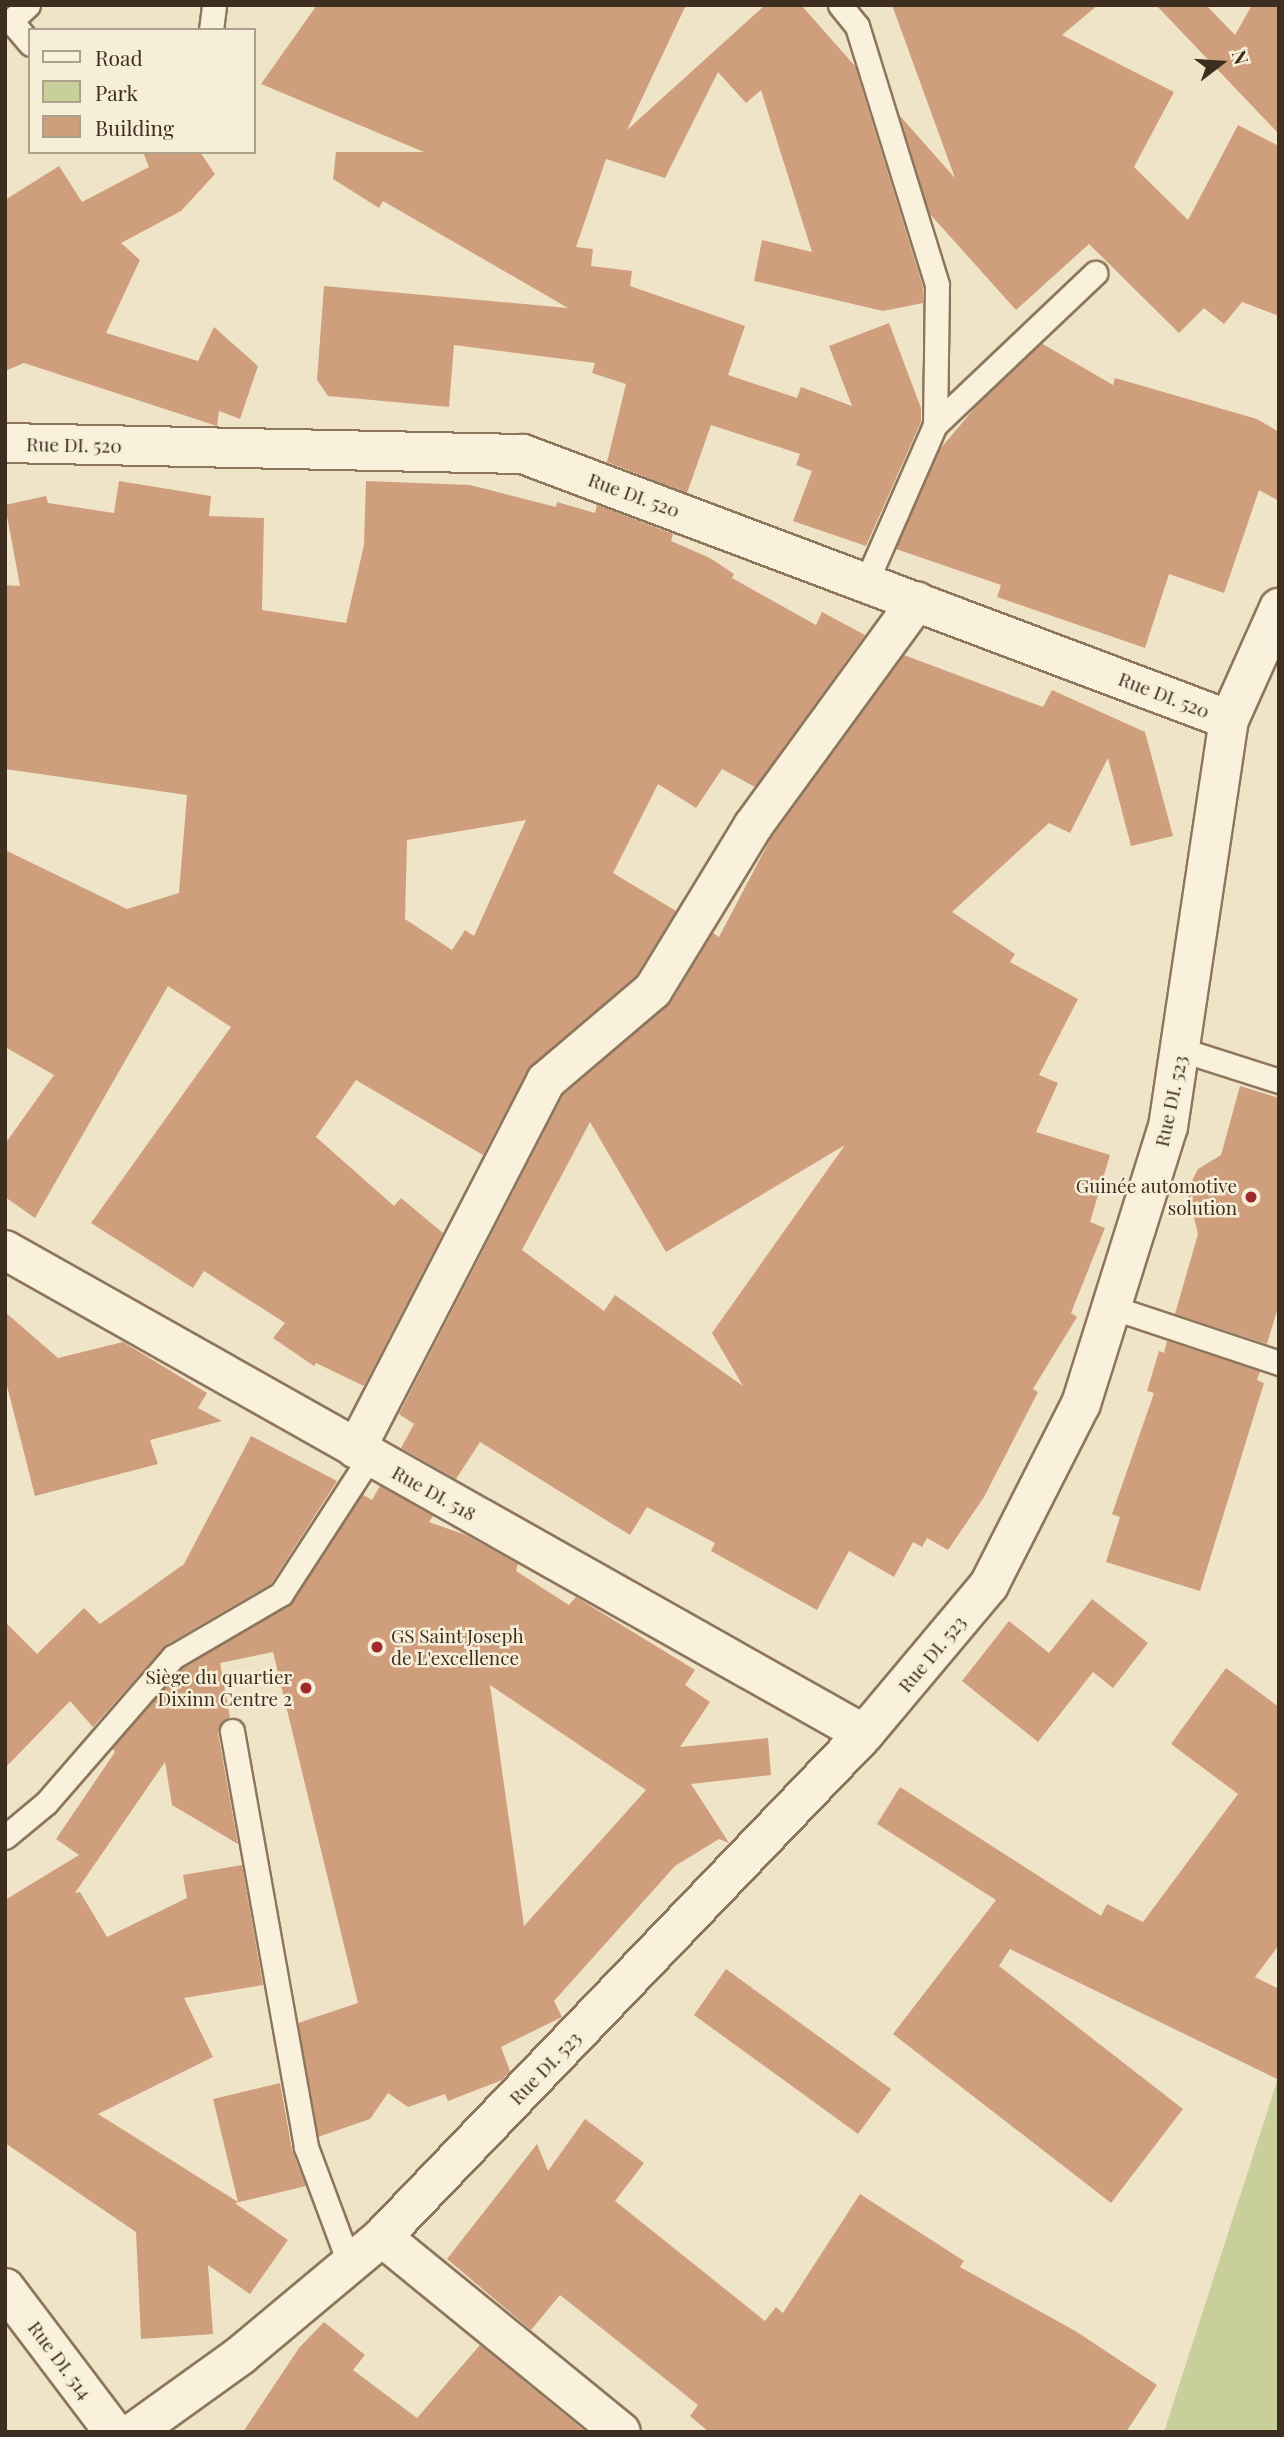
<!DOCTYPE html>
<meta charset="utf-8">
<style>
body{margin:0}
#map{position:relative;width:1284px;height:2437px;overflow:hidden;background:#f0e4c8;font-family:"Playfair Display",serif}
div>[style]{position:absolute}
.green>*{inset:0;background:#c9cf9b}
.building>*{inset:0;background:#cf9f7d}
.roads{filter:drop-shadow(2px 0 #8d765c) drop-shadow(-2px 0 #8d765c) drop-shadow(0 2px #8d765c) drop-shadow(0 -2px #8d765c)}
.lane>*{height:23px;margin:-11.5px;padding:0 11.5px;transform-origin:11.5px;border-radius:11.5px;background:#faf1dc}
.street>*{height:38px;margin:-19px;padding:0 19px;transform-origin:19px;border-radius:19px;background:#faf1dc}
.dots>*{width:19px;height:19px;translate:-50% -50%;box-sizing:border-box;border:4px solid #f7eed8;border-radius:50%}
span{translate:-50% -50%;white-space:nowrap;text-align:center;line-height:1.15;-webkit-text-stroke:5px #f7eed8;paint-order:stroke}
.street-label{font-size:19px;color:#3d2e20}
.poi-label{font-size:19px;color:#3d2e20}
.right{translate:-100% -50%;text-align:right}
.left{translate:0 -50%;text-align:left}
.frame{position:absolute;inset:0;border:7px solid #3d2e20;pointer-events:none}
.legend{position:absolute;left:28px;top:28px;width:228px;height:126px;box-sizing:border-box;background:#f7eed8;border:2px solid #ada18e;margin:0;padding:9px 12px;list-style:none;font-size:21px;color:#3d2e20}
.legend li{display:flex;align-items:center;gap:14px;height:35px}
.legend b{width:35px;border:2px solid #ada18e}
.north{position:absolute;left:1186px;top:28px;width:70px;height:70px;-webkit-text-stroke:5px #f7eed8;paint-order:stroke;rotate:73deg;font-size:19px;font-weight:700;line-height:28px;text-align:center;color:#3d2e20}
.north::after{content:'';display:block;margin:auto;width:24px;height:32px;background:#3d2e20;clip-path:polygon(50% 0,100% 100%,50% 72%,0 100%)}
</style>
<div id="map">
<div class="green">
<i style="clip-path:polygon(1279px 2075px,1279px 2432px,1164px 2432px)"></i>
</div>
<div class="building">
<i style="clip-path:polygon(317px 5px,686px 5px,627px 130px,765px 5px,801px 5px,855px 66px,923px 287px,923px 303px,883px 311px,754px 281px,762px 240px,812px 252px,761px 90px,746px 103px,718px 72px,665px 178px,606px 159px,576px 247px,593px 249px,591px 266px,632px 271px,630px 286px,745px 326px,728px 375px,797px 398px,801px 387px,852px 406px,829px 346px,889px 323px,921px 408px,921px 422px,866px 546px,793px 521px,812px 471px,796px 465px,800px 454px,711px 425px,687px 493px,607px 462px,626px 384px,592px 373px,595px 363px,454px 345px,449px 407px,328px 396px,317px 380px,324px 286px,568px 308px,383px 201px,379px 208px,333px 179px,336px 152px,424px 152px,261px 84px)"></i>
<i style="clip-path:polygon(892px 5px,1098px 5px,1062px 35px,1174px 92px,1134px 167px,1188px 220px,1238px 125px,1279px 146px,1279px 316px,1242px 302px,1224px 324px,1204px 308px,1179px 333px,1089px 244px,1016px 310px,929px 213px,900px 116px,955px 178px)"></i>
<i style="clip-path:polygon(1156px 5px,1206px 5px,1235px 35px,1252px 5px,1279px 5px,1279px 134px)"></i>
<i style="clip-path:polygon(143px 152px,200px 152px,215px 174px,181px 211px,121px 243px,140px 260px,106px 333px,198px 361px,214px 327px,258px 366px,240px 419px,219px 411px,217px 426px,24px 363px,5px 371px,5px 200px,59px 166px,82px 202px,149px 167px)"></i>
<i style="clip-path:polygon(1041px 343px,1113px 385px,1115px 378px,1257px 419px,1279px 432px,1279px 501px,1259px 490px,1224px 593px,1169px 574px,1145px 648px,997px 597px,1001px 585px,896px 549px,940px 449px,978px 404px)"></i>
<i style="clip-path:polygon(evenodd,119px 481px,211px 496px,209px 516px,264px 518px,262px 610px,346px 623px,364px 545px,366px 481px,470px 485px,556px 507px,557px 502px,595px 513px,597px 505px,673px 534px,671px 541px,710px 558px,734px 574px,732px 578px,816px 625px,822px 612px,865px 635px,755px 787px,722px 769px,696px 808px,658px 784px,613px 873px,676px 911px,636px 976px,527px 1071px,483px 1155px,356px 1080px,316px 1137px,394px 1206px,401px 1198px,443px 1233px,364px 1386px,316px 1363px,314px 1366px,273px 1338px,285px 1323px,204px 1271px,193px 1288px,91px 1223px,231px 1027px,168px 986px,35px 1218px,5px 1197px,5px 1144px,54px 1075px,5px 1047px,5px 850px,127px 909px,179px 893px,187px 795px,5px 769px,5px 585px,20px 586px,5px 505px,46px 496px,48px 503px,114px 513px,119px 481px,526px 820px,474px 936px,465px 930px,452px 950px,405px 919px,407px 840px,526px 820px)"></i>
<i style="clip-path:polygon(evenodd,904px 655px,1043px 707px,1052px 690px,1145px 732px,1173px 836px,1131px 846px,1108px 758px,1070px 833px,1049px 823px,952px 912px,1015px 954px,1010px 962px,1078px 999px,1039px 1075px,1058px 1083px,1036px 1132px,1110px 1155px,1090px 1222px,1105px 1228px,1071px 1313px,1077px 1317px,1033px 1389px,1038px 1392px,984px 1497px,948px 1550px,927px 1538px,922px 1547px,913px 1542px,894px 1577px,849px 1551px,817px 1610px,711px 1551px,715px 1543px,647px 1507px,630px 1535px,480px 1442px,456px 1479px,401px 1448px,414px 1424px,399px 1414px,563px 1095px,671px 1002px,713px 933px,719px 937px,771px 838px,904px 655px,590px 1122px,666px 1252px,845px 1145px,712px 1333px,743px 1386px,615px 1295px,604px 1311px,522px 1250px,590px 1122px)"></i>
<i style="clip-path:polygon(1240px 1086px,1279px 1098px,1279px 1304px,1267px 1344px,1175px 1314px,1198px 1234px,1187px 1190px,1198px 1169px,1221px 1155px)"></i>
<i style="clip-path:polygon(5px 1312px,58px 1358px,123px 1342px,207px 1393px,198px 1408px,222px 1421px,150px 1440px,158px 1464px,35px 1496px,5px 1378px)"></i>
<i style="clip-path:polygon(1167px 1341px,1260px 1371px,1257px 1380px,1264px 1383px,1200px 1591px,1106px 1562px,1120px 1517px,1112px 1514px,1154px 1393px,1147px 1391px,1159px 1351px,1164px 1353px)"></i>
<i style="clip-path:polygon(251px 1436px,337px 1481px,271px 1584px,166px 1645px,93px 1727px,70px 1701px,5px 1768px,5px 1622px,37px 1654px,84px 1608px,100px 1624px,184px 1564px)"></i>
<i style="clip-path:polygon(evenodd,380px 1486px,433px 1516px,429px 1522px,466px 1535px,518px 1564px,516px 1571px,569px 1605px,576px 1597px,695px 1670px,685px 1685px,710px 1702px,680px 1747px,768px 1738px,771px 1775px,691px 1784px,729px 1843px,719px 1839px,675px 1866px,554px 2001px,562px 2017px,501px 2047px,510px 2071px,502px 2080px,448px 2101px,445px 2094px,408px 2107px,388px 2093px,370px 2119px,318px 2137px,298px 2023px,358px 2003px,273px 1652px,220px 1663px,230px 1717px,223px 1721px,218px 1733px,238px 1844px,172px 1805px,165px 1762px,75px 1893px,80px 1892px,107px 1937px,187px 1898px,183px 1875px,242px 1865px,263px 1985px,184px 1998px,213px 2057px,98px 2114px,238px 2202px,213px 2099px,280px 2083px,292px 2150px,306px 2186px,235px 2203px,288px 2240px,250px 2294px,208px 2265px,213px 2334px,141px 2339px,136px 2232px,5px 2143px,5px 1900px,79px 1855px,56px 1839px,115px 1752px,112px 1748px,182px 1668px,292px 1602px,362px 1494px,372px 1500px,380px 1486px,490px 1685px,646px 1790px,524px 1926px,490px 1685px)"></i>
<i style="clip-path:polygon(1092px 1599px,1148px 1643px,1113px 1688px,1093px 1672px,1038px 1742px,962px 1681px,1009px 1621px,1049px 1653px)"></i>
<i style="clip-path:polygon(1226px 1668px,1279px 1707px,1279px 1945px,1255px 1977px,1279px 1989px,1279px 2080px,1010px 1949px,999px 1966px,1183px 2109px,1111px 2203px,893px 2034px,996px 1900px,877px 1824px,900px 1787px,1101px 1916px,1107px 1904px,1143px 1922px,1238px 1794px,1171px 1744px)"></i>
<i style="clip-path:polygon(726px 1969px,891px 2089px,858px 2134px,694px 2015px)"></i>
<i style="clip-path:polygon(585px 2119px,644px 2163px,615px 2201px,765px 2321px,776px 2307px,783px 2313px,860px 2194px,964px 2261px,960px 2267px,1077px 2332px,1157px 2385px,1126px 2432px,709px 2432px,690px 2416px,698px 2405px,560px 2295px,531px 2330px,447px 2259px,537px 2144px,548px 2171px)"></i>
<i style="clip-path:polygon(324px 2322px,365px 2355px,353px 2370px,417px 2418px,480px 2345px,586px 2432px,243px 2432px,299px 2348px)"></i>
</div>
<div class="roads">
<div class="lane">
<i style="left:28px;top:5px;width:23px;rotate:137deg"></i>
<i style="left:11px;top:21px;width:30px;rotate:50deg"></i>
<i style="left:840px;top:5px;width:27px;rotate:51deg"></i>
<i style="left:857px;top:26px;width:271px;rotate:72.8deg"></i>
<i style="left:937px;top:285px;width:140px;rotate:90.8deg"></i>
<i style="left:935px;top:425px;width:171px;rotate:113.7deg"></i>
<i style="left:211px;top:30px;width:25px;rotate:-83deg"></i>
<i style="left:935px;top:425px;width:221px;rotate:-43.5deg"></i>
<i style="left:1182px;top:1050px;width:102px;rotate:17.7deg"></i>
<i style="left:1111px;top:1307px;width:177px;rotate:18.4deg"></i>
<i style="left:232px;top:1731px;width:423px;rotate:79.9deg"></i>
<i style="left:306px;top:2147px;width:129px;rotate:69.6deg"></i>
<i style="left:5px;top:1837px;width:53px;rotate:-39.7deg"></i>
<i style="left:46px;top:1803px;width:194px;rotate:-49deg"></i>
<i style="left:173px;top:1657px;width:125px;rotate:-30.3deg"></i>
<i style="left:281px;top:1594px;width:163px;rotate:-57deg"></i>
</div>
<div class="street">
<i style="left:5px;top:443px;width:518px;rotate:1.22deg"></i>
<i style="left:523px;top:454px;width:754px;rotate:20.64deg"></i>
<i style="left:5px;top:1250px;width:986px;rotate:29.4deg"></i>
<i style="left:356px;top:1449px;width:414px;rotate:-62.7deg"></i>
<i style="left:546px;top:1081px;width:140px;rotate:-40.4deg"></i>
<i style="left:653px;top:990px;width:192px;rotate:-58.6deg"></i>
<i style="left:753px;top:826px;width:278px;rotate:-53.9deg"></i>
<i style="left:382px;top:2237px;width:308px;rotate:39.2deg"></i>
<i style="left:5px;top:2288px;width:181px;rotate:52.9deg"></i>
<i style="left:134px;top:2432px;width:132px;rotate:-35.7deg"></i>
<i style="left:241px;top:2355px;width:184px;rotate:-39.9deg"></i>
<i style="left:382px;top:2237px;width:697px;rotate:-46.22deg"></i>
<i style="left:864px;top:1734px;width:194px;rotate:-50deg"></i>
<i style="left:989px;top:1585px;width:203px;rotate:-63.1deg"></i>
<i style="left:1081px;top:1404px;width:290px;rotate:-72.6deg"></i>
<i style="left:1168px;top:1127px;width:412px;rotate:-81.5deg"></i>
<i style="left:1229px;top:720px;width:123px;rotate:-65.9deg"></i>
</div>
</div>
<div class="dots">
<i style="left:1251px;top:1197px;background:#9e2a2b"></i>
<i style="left:377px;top:1647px;background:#9e2a2b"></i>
<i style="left:306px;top:1688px;background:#9e2a2b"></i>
</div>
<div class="street-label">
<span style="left:74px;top:445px;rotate:1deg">Rue DI. 520</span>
<span style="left:634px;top:495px;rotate:20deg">Rue DI. 520</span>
<span style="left:1164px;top:695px;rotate:21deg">Rue DI. 520</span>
<span style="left:1171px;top:1101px;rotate:-78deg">Rue DI. 523</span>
<span style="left:434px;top:1493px;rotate:29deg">Rue DI. 518</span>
<span style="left:932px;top:1654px;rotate:-50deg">Rue DI. 523</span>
<span style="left:545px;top:2068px;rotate:-46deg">Rue DI. 523</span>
<span style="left:60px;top:2360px;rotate:53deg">Rue DI. 514</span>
</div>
<div class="poi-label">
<span class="right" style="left:1237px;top:1197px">Guinée automotive<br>solution</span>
<span class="left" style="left:391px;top:1647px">GS Saint Joseph<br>de L'excellence</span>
<span class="right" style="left:292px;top:1688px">Siège du quartier<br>Dixinn Centre 2</span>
</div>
<div class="frame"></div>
<ul class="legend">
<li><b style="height:9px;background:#faf1dc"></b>Road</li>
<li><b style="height:19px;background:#c9cf9b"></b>Park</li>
<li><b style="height:19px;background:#cf9f7d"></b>Building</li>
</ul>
<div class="north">N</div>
</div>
